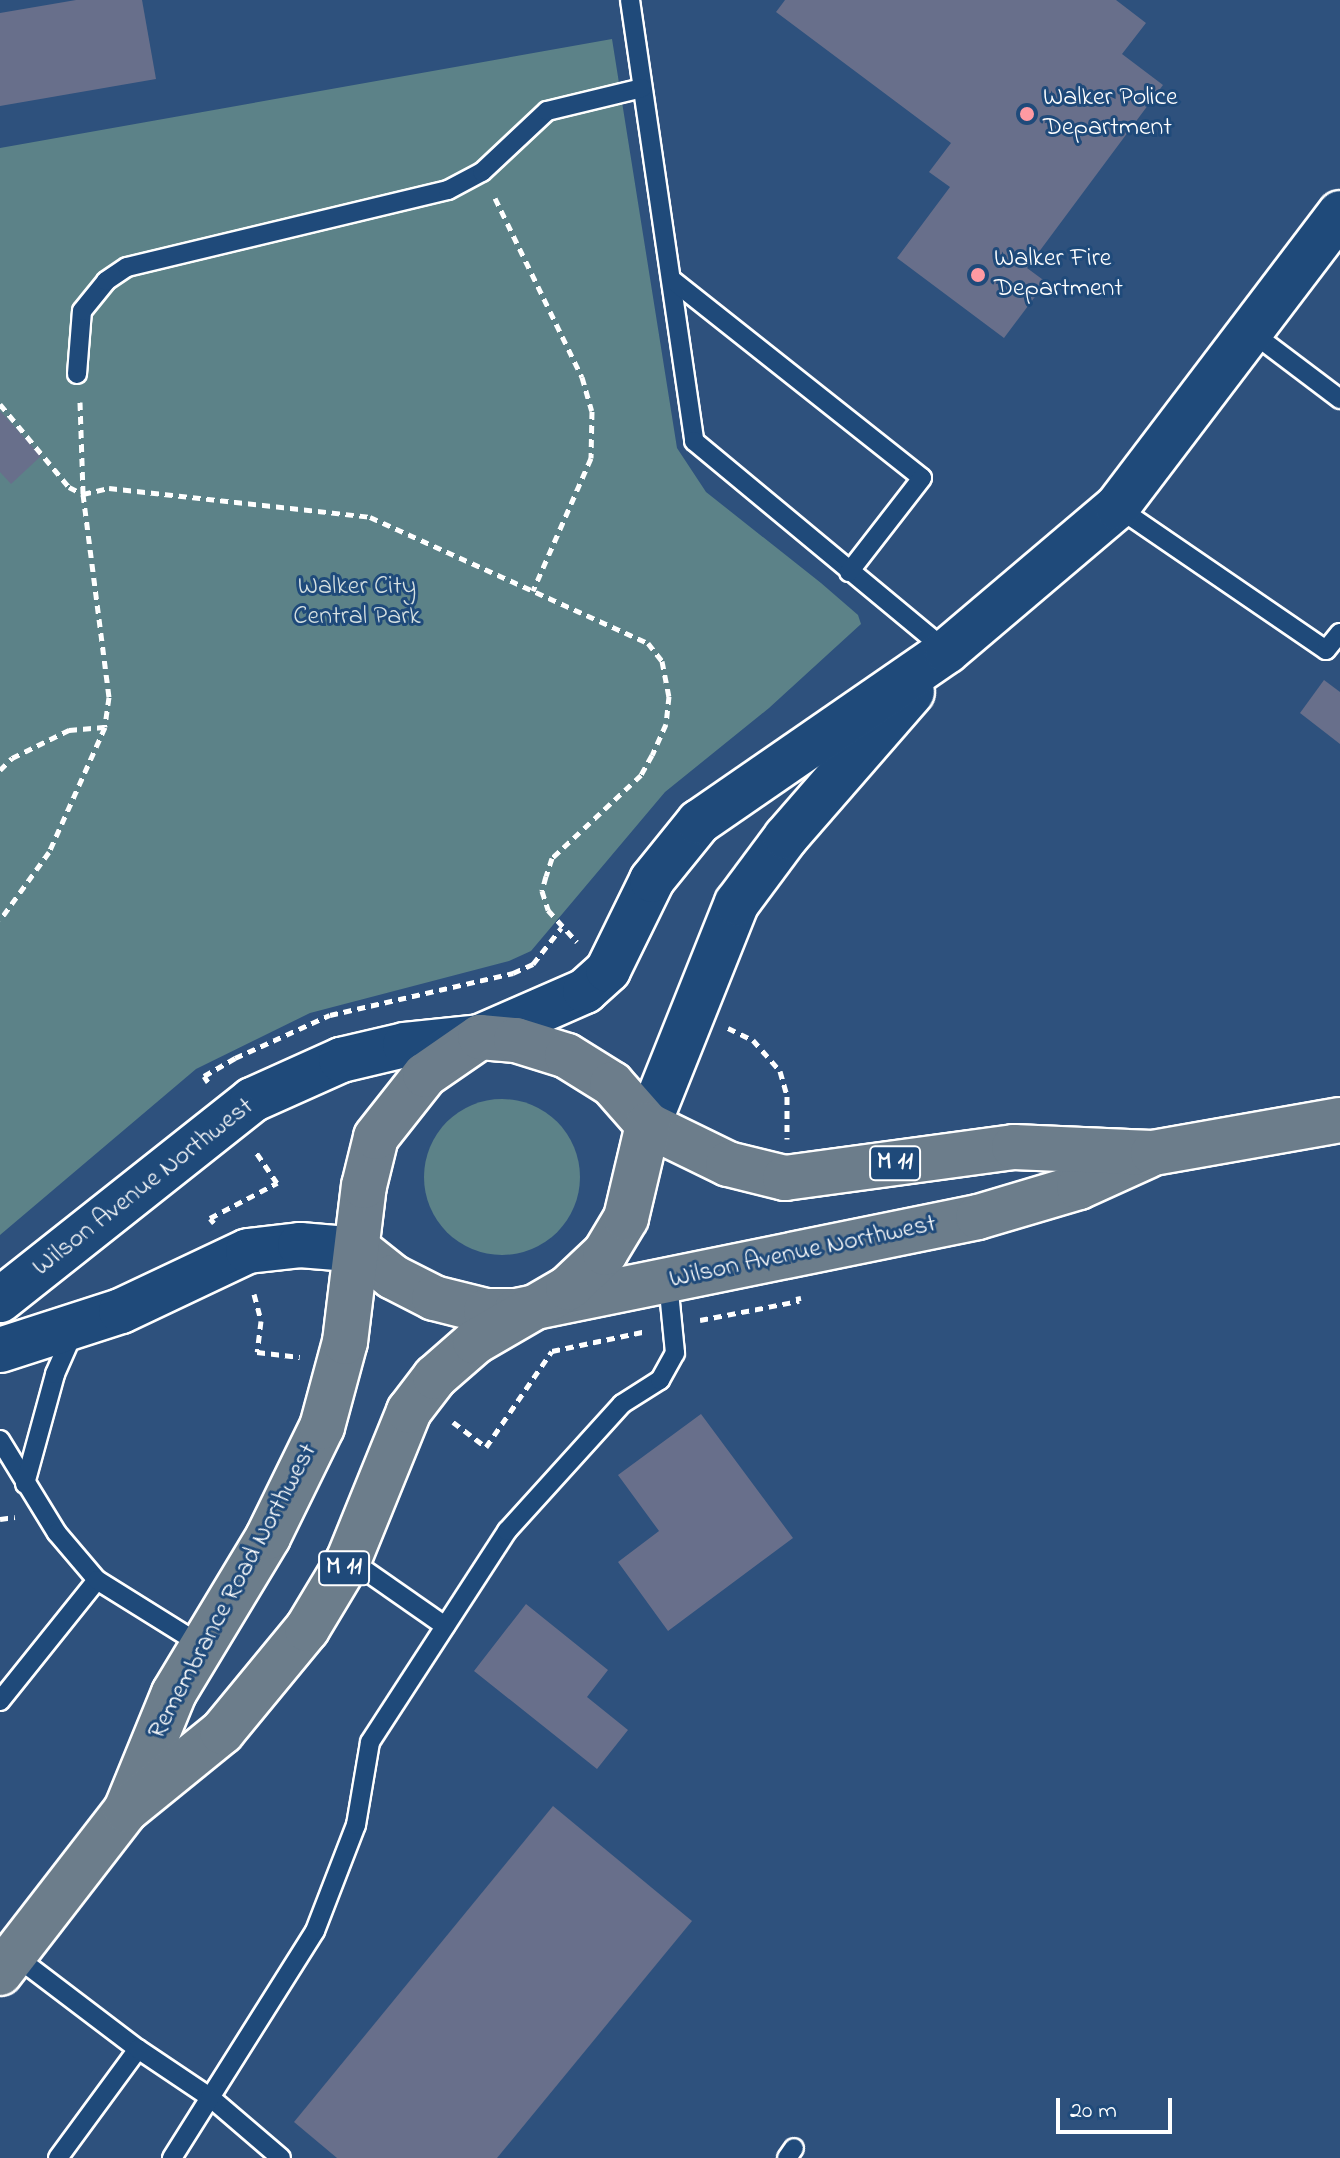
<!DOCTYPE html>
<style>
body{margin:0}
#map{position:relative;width:1340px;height:2158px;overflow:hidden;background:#2e517d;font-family:"Indie Flower",sans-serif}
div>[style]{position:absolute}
.green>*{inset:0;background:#5c8288}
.round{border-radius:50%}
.building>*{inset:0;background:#686f8b}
.path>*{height:5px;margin-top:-2.5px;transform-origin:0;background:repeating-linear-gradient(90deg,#fff 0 8px,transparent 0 14px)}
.roads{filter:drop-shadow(2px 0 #fff) drop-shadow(-2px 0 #fff) drop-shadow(0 2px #fff) drop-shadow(0 -2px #fff)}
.lane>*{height:18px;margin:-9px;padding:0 9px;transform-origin:9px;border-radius:9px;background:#1f4a7a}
.secondary>*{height:44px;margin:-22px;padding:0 22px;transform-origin:22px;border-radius:22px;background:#1f4a7a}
.primary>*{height:44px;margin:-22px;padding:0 22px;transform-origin:22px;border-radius:22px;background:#6c7d8b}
.dots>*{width:22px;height:22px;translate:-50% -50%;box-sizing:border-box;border:4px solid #1f4a7a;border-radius:50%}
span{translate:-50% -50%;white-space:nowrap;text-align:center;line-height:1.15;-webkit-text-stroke:6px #1f4a7a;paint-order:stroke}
.shield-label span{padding:2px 6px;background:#1f4a7a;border:2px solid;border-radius:6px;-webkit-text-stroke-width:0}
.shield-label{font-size:24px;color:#fff;font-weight:700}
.poi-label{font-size:26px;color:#fff}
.left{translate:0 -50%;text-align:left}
.park-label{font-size:26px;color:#d6e0e1}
.street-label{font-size:26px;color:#fff}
.scale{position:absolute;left:1056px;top:2098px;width:116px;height:36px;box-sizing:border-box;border:4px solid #fff;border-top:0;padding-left:10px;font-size:24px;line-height:28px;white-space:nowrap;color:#fff;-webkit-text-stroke:6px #1f4a7a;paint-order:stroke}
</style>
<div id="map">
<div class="green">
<i style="clip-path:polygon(612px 39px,677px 448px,706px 492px,821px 583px,858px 615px,861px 624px,769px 708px,665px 792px,531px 951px,509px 961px,310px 1013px,196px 1069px,0 1235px,0 148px)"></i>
<i class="round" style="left:424px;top:1099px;width:156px;height:156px"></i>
</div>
<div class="building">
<i style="clip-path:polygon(76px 0,142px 0,156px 79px,0 106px,0 13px)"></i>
<i style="clip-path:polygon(785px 0,1116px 0,1146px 23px,1122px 54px,1163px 85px,1027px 268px,1046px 282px,1004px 338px,897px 258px,950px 187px,929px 172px,951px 143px,776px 12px)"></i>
<i style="clip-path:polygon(0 411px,41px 456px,11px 484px,0 472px)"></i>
<i style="clip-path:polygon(1324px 680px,1340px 692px,1340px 744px,1300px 713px)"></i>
<i style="clip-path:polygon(701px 1414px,793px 1538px,668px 1631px,618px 1562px,659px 1531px,618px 1475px)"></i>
<i style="clip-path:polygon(526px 1604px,608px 1670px,587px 1697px,628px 1730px,597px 1769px,474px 1671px)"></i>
<i style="clip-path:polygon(553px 1806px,692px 1921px,497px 2158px,337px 2158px,294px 2122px)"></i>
</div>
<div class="path">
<i style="left:495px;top:198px;width:199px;rotate:64.1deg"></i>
<i style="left:582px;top:377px;width:35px;rotate:74deg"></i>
<i style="left:592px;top:411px;width:47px;rotate:91.2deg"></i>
<i style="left:591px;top:458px;width:145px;rotate:113.6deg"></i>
<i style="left:80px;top:402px;width:92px;rotate:88.1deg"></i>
<i style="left:83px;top:494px;width:27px;rotate:-13deg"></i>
<i style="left:109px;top:488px;width:263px;rotate:6.3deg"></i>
<i style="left:370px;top:517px;width:305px;rotate:24.4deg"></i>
<i style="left:648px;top:643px;width:23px;rotate:52deg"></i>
<i style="left:662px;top:661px;width:36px;rotate:79deg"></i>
<i style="left:669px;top:696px;width:28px;rotate:96deg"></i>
<i style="left:666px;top:724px;width:34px;rotate:114deg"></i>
<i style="left:652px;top:755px;width:23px;rotate:119deg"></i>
<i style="left:641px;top:775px;width:122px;rotate:137deg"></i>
<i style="left:552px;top:858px;width:19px;rotate:108deg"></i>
<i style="left:546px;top:876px;width:16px;rotate:105deg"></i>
<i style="left:542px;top:891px;width:20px;rotate:72deg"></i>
<i style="left:548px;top:910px;width:43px;rotate:47.8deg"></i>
<i style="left:0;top:404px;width:108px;rotate:50.3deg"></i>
<i style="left:69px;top:487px;width:16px;rotate:27deg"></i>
<i style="left:83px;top:494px;width:205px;rotate:82.7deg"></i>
<i style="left:109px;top:697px;width:30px;rotate:98deg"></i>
<i style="left:105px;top:727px;width:137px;rotate:114.1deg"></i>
<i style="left:49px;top:852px;width:84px;rotate:125.8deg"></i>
<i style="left:0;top:770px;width:17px;rotate:-45deg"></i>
<i style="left:12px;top:758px;width:64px;rotate:-26.2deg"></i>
<i style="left:69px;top:730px;width:35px;rotate:-5deg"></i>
<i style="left:728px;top:1028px;width:28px;rotate:26deg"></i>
<i style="left:753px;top:1040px;width:41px;rotate:48.9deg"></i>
<i style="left:780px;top:1071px;width:26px;rotate:74deg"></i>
<i style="left:787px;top:1096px;width:43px;rotate:90deg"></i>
<i style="left:208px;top:1082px;width:7px;rotate:-124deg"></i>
<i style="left:204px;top:1076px;width:36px;rotate:-30deg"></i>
<i style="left:235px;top:1058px;width:104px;rotate:-24.4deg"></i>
<i style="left:330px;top:1015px;width:188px;rotate:-12.9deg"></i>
<i style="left:513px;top:973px;width:22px;rotate:-24deg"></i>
<i style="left:533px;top:964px;width:46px;rotate:-52.1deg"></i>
<i style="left:214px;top:1223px;width:6px;rotate:-129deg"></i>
<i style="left:210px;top:1218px;width:76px;rotate:-27.6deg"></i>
<i style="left:277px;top:1183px;width:41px;rotate:-124.1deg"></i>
<i style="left:254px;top:1294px;width:28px;rotate:75deg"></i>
<i style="left:261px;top:1321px;width:31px;rotate:97deg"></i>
<i style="left:257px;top:1352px;width:43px;rotate:6.6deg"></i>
<i style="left:700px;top:1320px;width:101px;rotate:-10.9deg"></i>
<i style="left:799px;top:1301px;width:5px;rotate:-101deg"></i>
<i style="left:453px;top:1422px;width:41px;rotate:37.1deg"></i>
<i style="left:486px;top:1447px;width:116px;rotate:-55.5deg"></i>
<i style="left:552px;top:1351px;width:97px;rotate:-11.9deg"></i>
<i style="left:0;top:1519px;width:15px;rotate:-8deg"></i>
</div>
<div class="roads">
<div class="lane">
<i style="left:630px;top:0;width:446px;rotate:81.7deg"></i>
<i style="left:694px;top:441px;width:329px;rotate:39.7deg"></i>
<i style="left:671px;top:279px;width:320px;rotate:38.4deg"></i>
<i style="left:922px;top:478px;width:119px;rotate:127.8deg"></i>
<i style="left:1250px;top:331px;width:113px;rotate:37.1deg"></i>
<i style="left:77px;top:374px;width:63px;rotate:-85.5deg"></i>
<i style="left:82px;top:311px;width:38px;rotate:-51deg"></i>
<i style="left:106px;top:281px;width:25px;rotate:-34deg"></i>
<i style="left:127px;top:267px;width:330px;rotate:-13.5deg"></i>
<i style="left:448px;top:190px;width:38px;rotate:-28deg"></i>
<i style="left:482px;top:172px;width:89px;rotate:-43.2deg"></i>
<i style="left:547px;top:111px;width:98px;rotate:-13.6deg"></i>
<i style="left:1117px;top:507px;width:253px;rotate:34.4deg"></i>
<i style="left:1326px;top:650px;width:22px;rotate:-51deg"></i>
<i style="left:0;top:1440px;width:109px;rotate:58.5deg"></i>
<i style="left:57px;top:1533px;width:62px;rotate:49.6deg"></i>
<i style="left:25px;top:1484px;width:114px;rotate:-74.7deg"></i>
<i style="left:55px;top:1374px;width:47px;rotate:-66.2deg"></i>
<i style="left:349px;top:1559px;width:117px;rotate:34.9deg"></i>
<i style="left:0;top:1701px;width:155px;rotate:-51.3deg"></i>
<i style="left:97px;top:1580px;width:125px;rotate:31.9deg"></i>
<i style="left:14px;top:1955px;width:156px;rotate:37.2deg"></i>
<i style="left:138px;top:2049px;width:135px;rotate:126.3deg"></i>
<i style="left:138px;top:2049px;width:88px;rotate:33.9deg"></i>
<i style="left:211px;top:2098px;width:92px;rotate:40.6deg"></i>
<i style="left:172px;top:2158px;width:268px;rotate:-57.8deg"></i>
<i style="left:315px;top:1931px;width:114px;rotate:-68.9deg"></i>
<i style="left:356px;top:1825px;width:84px;rotate:-80.4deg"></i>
<i style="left:370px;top:1742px;width:252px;rotate:-57deg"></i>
<i style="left:507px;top:1531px;width:171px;rotate:-47.8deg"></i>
<i style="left:622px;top:1404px;width:45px;rotate:-32.3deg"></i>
<i style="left:660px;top:1380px;width:31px;rotate:-61deg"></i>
<i style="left:675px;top:1353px;width:72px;rotate:-95.6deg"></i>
<i style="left:787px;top:2158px;width:12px;rotate:-55deg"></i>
</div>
<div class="secondary">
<i style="left:648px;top:1125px;width:239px;rotate:-68.2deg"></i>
<i style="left:737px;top:903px;width:82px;rotate:-53.4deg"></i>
<i style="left:786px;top:837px;width:192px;rotate:-49deg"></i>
<i style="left:0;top:1300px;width:322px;rotate:-38.4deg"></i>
<i style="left:252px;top:1100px;width:98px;rotate:-24.2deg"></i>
<i style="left:341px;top:1060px;width:66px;rotate:-13.2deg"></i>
<i style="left:405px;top:1045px;width:75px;rotate:-6.1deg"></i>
<i style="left:480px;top:1037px;width:115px;rotate:-23.7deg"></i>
<i style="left:585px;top:991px;width:31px;rotate:-42deg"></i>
<i style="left:608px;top:970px;width:100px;rotate:-63.9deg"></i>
<i style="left:652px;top:880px;width:75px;rotate:-51deg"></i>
<i style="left:699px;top:822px;width:301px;rotate:-34.6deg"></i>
<i style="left:947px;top:651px;width:223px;rotate:-40.3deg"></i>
<i style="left:1117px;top:507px;width:369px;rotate:-52.8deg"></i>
<i style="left:0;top:1350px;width:127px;rotate:-17.9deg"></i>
<i style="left:121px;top:1311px;width:140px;rotate:-25.3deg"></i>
<i style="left:248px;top:1251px;width:52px;rotate:-6.6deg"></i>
<i style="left:300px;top:1245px;width:59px;rotate:4.8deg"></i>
</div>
<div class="primary">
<i style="left:359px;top:1250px;width:43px;rotate:38.5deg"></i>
<i style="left:393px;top:1277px;width:46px;rotate:27.1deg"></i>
<i style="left:434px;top:1298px;width:54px;rotate:14deg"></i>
<i style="left:486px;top:1311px;width:30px"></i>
<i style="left:516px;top:1311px;width:471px;rotate:-11.5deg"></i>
<i style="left:978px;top:1217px;width:105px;rotate:-16.5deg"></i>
<i style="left:1079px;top:1187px;width:75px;rotate:-24.5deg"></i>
<i style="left:126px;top:1810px;width:126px;rotate:-67.7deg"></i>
<i style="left:174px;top:1693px;width:182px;rotate:-58.9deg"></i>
<i style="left:268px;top:1537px;width:123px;rotate:-63.9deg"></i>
<i style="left:322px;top:1427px;width:88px;rotate:-74.9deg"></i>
<i style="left:345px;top:1342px;width:157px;rotate:-83.1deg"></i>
<i style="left:364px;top:1186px;width:50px;rotate:-76.2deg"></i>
<i style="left:376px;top:1137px;width:79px;rotate:-51.7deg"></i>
<i style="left:425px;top:1075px;width:67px;rotate:-34.6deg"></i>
<i style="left:480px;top:1037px;width:36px;rotate:5deg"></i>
<i style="left:516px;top:1040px;width:53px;rotate:17.4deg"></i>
<i style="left:567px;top:1056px;width:53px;rotate:31.9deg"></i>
<i style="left:612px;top:1084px;width:55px;rotate:48.7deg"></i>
<i style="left:648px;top:1125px;width:89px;rotate:26deg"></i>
<i style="left:728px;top:1164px;width:59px;rotate:13.8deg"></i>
<i style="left:785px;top:1178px;width:231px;rotate:-7.7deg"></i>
<i style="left:1014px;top:1147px;width:139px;rotate:2.5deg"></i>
<i style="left:1153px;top:1153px;width:190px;rotate:-10deg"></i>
<i style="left:0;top:1973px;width:206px;rotate:-52.3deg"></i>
<i style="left:126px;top:1810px;width:124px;rotate:-39.1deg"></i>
<i style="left:222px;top:1732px;width:134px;rotate:-50.5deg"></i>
<i style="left:307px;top:1629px;width:82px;rotate:-59deg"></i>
<i style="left:349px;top:1559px;width:160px;rotate:-67.9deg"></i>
<i style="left:409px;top:1411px;width:43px;rotate:-52.6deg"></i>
<i style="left:435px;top:1377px;width:53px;rotate:-41.2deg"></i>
<i style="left:475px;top:1342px;width:108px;rotate:-30.1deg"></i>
<i style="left:568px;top:1288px;width:51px;rotate:-43.4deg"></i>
<i style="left:605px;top:1253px;width:41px;rotate:-59deg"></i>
<i style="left:626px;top:1218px;width:96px;rotate:-76.7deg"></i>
</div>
</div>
<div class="dots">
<i style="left:1027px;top:114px;background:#ff9aa2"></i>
<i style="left:978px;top:275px;background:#ff9aa2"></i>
</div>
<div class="shield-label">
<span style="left:895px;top:1163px">M 11</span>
<span style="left:344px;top:1568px">M 11</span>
</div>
<div class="poi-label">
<span class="left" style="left:1043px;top:114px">Walker Police<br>Department</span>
<span class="left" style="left:994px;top:275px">Walker Fire<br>Department</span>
</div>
<div class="park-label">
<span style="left:357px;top:603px">Walker City<br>Central Park</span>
</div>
<div class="street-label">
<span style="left:144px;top:1188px;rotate:-38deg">Wilson Avenue Northwest</span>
<span style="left:803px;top:1253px;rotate:-12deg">Wilson Avenue Northwest</span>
<span style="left:234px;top:1592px;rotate:-62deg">Remembrance Road Northwest</span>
</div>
<div class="scale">20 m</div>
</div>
